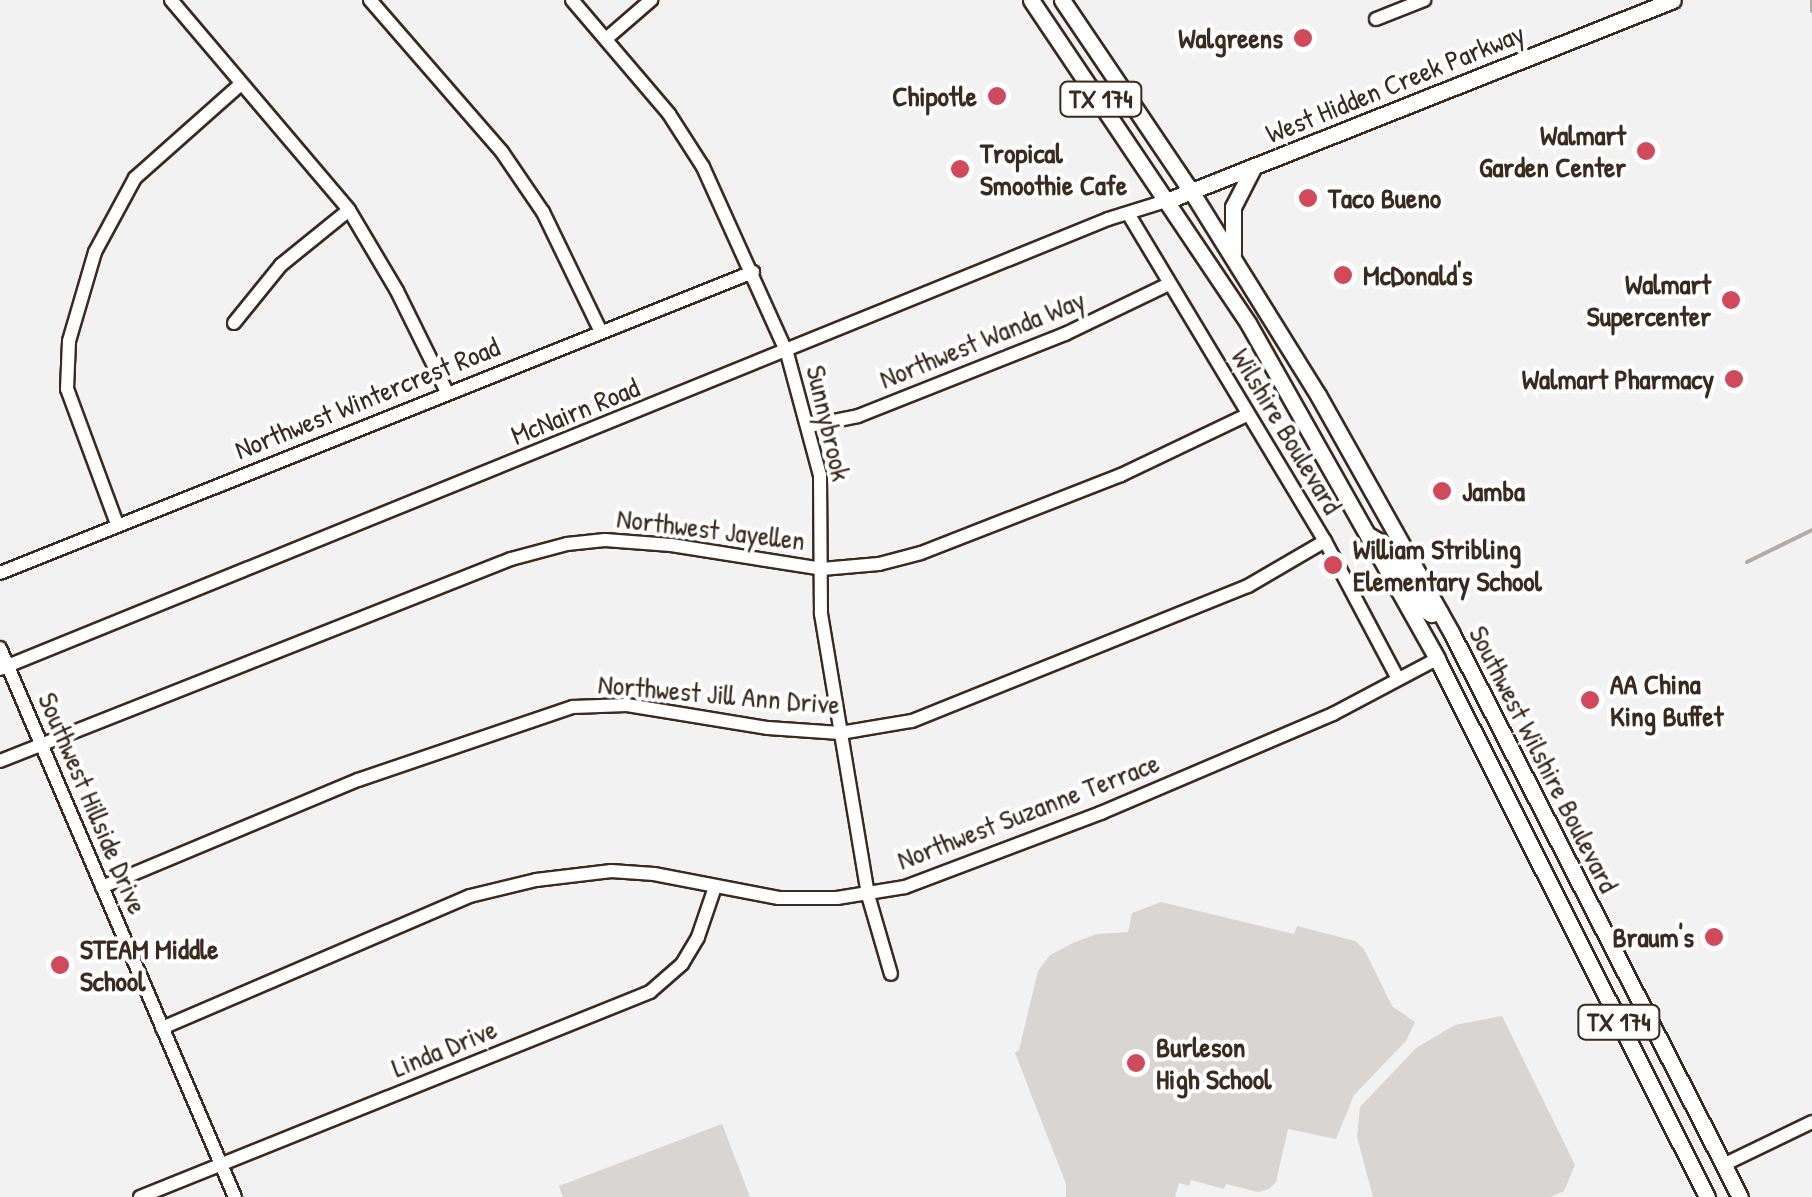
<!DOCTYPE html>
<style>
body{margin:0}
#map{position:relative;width:1812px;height:1197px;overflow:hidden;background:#f3f2f2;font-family:"Patrick Hand",sans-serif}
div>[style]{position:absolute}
.green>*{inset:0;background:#d8d5d2}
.stream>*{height:4px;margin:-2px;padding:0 2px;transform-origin:2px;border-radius:2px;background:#b2aba7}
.roads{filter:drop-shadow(2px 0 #3b2a1e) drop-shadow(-2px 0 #3b2a1e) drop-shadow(0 2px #3b2a1e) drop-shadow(0 -2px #3b2a1e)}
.minor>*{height:12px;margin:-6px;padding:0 6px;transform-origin:6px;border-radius:6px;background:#fff}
.major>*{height:15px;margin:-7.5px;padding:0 7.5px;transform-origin:7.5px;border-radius:7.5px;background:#fff}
.dots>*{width:28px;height:28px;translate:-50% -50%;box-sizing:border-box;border:5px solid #fff;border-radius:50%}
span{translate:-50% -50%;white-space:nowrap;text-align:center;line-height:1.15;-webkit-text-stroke:8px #fff;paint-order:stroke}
.shield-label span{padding:2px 8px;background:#fff;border:2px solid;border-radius:8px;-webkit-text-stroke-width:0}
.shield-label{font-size:25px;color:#3b2a1e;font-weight:700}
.poi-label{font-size:28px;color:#3b2a1e;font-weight:700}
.right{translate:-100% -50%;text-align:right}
.left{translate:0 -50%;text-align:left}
.street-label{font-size:28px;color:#3b2a1e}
</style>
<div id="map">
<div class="green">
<i style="clip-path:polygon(1161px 902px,1294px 934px,1297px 926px,1355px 941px,1364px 949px,1392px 1006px,1415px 1022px,1406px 1041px,1354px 1095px,1336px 1139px,1288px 1129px,1276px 1182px,1269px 1189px,1258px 1192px,1226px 1184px,1224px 1189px,1191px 1180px,1189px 1186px,1179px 1183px,1175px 1197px,1066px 1197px,1066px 1184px,1015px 1053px,1019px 1050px,1038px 971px,1050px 955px,1075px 942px,1097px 934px,1128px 932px,1132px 913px)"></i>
<i style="clip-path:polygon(1502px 1016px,1575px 1165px,1564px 1191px,1551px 1197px,1373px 1197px,1357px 1137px,1360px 1107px,1416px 1048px,1455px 1025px)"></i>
<i style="clip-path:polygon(722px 1124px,750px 1197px,563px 1197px,559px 1186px)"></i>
</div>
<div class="stream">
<i style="left:1812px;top:0;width:11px;rotate:90deg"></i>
<i style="left:1747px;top:562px;width:72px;rotate:-26.2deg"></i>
</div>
<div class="roads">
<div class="minor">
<i style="left:171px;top:0;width:275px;rotate:49.7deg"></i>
<i style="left:349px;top:210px;width:94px;rotate:59.3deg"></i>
<i style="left:397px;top:291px;width:113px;rotate:63.7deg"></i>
<i style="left:370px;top:0;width:201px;rotate:49deg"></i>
<i style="left:502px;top:152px;width:73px;rotate:55.7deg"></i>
<i style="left:543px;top:212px;width:133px;rotate:64.2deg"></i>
<i style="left:572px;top:0;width:150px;rotate:49.6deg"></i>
<i style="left:669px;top:114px;width:63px;rotate:57.3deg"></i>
<i style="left:703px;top:167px;width:204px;rotate:65.7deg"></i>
<i style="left:787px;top:353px;width:126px;rotate:74.9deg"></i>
<i style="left:820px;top:475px;width:139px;rotate:89.6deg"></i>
<i style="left:821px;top:614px;width:285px;rotate:80.5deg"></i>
<i style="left:868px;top:895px;width:82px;rotate:73.8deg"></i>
<i style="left:1376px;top:19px;width:52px;rotate:-21.6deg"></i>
<i style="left:606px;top:39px;width:60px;rotate:-40.9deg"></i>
<i style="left:1129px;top:215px;width:380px;rotate:59deg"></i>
<i style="left:1325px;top:541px;width:154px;rotate:62.1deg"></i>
<i style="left:234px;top:323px;width:75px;rotate:-51deg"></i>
<i style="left:281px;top:265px;width:87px;rotate:-39deg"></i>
<i style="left:809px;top:426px;width:50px;rotate:-11.5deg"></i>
<i style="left:858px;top:416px;width:223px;rotate:-21.6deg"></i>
<i style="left:1065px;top:334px;width:115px;rotate:-25.7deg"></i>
<i style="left:117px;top:524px;width:144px;rotate:-110.3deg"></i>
<i style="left:67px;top:389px;width:48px;rotate:-87.6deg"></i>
<i style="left:69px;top:341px;width:93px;rotate:-73.7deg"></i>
<i style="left:95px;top:252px;width:84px;rotate:-61.6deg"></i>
<i style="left:135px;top:178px;width:142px;rotate:-41.6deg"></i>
<i style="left:0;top:573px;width:811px;rotate:-21.79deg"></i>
<i style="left:0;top:648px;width:597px;rotate:66.83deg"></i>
<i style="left:0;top:669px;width:1196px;rotate:-22.1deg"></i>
<i style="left:1108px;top:219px;width:64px;rotate:-17.3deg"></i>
<i style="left:0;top:761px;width:549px;rotate:-21.57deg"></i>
<i style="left:511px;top:559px;width:58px;rotate:-15deg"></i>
<i style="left:567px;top:544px;width:38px;rotate:-6deg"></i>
<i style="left:605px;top:540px;width:66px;rotate:4.3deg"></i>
<i style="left:671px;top:545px;width:153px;rotate:9deg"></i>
<i style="left:822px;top:569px;width:57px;rotate:-5deg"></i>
<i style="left:879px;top:564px;width:43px;rotate:-14.7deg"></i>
<i style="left:921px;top:553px;width:215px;rotate:-21.3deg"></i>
<i style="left:1121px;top:475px;width:140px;rotate:-25.5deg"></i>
<i style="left:102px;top:887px;width:277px;rotate:-22.7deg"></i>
<i style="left:358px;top:780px;width:227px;rotate:-18.8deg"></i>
<i style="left:573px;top:707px;width:54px;rotate:-2.1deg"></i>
<i style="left:627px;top:705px;width:143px;rotate:9.3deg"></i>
<i style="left:768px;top:728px;width:72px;rotate:4deg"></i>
<i style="left:840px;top:733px;width:73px;rotate:-9.5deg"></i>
<i style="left:912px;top:721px;width:362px;rotate:-21.9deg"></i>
<i style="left:1248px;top:586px;width:89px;rotate:-30.3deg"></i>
<i style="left:162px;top:1028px;width:335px;rotate:-23.2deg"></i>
<i style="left:470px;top:896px;width:68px;rotate:-13.6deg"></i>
<i style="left:536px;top:880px;width:76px;rotate:-6.8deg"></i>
<i style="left:611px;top:871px;width:43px;rotate:4deg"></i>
<i style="left:654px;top:874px;width:127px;rotate:10.9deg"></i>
<i style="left:779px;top:898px;width:58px"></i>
<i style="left:837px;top:898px;width:69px;rotate:-9.2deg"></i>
<i style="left:905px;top:887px;width:210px;rotate:-20.7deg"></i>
<i style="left:1101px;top:813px;width:252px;rotate:-23.1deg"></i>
<i style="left:1333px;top:714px;width:118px;rotate:-27.9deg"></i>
<i style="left:1723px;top:1165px;width:99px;rotate:-25.8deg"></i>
<i style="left:140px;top:1197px;width:550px;rotate:-21.9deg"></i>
<i style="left:650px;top:992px;width:43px;rotate:-41.2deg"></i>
<i style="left:682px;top:964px;width:31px;rotate:-59deg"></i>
<i style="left:698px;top:937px;width:53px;rotate:-71.2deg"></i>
</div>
<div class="major">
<i style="left:1031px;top:0;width:389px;rotate:56.1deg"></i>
<i style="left:1248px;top:323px;width:386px;rotate:60.6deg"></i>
<i style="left:1437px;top:659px;width:602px;rotate:63.35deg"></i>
<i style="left:1062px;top:0;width:230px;rotate:56deg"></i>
<i style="left:1191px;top:191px;width:240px;rotate:58.1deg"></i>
<i style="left:1318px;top:395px;width:274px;rotate:60.7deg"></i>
<i style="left:1452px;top:634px;width:632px;rotate:62.91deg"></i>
<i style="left:1169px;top:200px;width:542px;rotate:-21.64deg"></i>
<i style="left:1233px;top:254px;width:47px;rotate:-90deg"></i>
<i style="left:1233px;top:207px;width:46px;rotate:-62.9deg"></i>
<i style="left:1370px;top:536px;width:22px;rotate:30deg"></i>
<i style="left:1389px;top:547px;width:69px;rotate:61.6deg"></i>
<i style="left:1422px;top:608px;width:11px;rotate:34deg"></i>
<i style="left:1431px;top:614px;width:9px;rotate:-13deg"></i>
</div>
</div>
<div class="dots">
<i style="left:1303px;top:38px;background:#d1495b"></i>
<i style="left:997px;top:96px;background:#d1495b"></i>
<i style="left:1646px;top:151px;background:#d1495b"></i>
<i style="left:960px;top:169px;background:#d1495b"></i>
<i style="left:1308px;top:198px;background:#d1495b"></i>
<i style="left:1343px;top:275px;background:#d1495b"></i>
<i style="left:1731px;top:300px;background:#d1495b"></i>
<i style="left:1734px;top:379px;background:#d1495b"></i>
<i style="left:1442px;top:491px;background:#d1495b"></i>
<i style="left:1333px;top:565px;background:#d1495b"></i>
<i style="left:1590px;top:700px;background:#d1495b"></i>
<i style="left:1714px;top:937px;background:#d1495b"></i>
<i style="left:60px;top:965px;background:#d1495b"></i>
<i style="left:1136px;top:1063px;background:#d1495b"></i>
</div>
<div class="shield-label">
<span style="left:1101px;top:99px">TX 174</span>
<span style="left:1619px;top:1022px">TX 174</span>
</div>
<div class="poi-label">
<span class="right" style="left:1283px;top:38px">Walgreens</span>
<span class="right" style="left:977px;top:96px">Chipotle</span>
<span class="right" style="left:1626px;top:151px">Walmart<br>Garden Center</span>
<span class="left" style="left:980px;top:169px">Tropical<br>Smoothie Cafe</span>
<span class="left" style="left:1328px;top:198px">Taco Bueno</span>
<span class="left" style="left:1363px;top:275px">McDonald's</span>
<span class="right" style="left:1711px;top:300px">Walmart<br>Supercenter</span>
<span class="right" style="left:1714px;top:379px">Walmart Pharmacy</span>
<span class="left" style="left:1462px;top:491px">Jamba</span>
<span class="left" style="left:1353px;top:565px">William Stribling<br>Elementary School</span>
<span class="left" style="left:1610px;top:700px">AA China<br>King Buffet</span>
<span class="right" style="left:1694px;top:937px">Braum's</span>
<span class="left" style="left:80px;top:965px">STEAM Middle<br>School</span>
<span class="left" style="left:1156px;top:1063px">Burleson<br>High School</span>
</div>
<div class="street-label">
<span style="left:1395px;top:83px;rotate:-22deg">West Hidden Creek Parkway</span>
<span style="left:982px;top:339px;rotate:-22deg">Northwest Wanda Way</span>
<span style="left:367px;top:398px;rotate:-22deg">Northwest Wintercrest Road</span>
<span style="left:575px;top:411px;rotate:-22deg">McNairn Road</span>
<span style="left:829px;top:423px;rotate:77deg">Sunnybrook</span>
<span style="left:1287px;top:431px;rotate:59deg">Wilshire Boulevard</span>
<span style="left:711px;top:529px;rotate:7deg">Northwest Jayellen</span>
<span style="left:719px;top:694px;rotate:5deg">Northwest Jill Ann Drive</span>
<span style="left:1544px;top:759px;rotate:63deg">Southwest Wilshire Boulevard</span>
<span style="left:93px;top:803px;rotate:67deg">Southwest Hillside Drive</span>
<span style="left:1028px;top:811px;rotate:-21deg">Northwest Suzanne Terrace</span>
<span style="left:444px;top:1048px;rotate:-22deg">Linda Drive</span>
</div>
</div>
